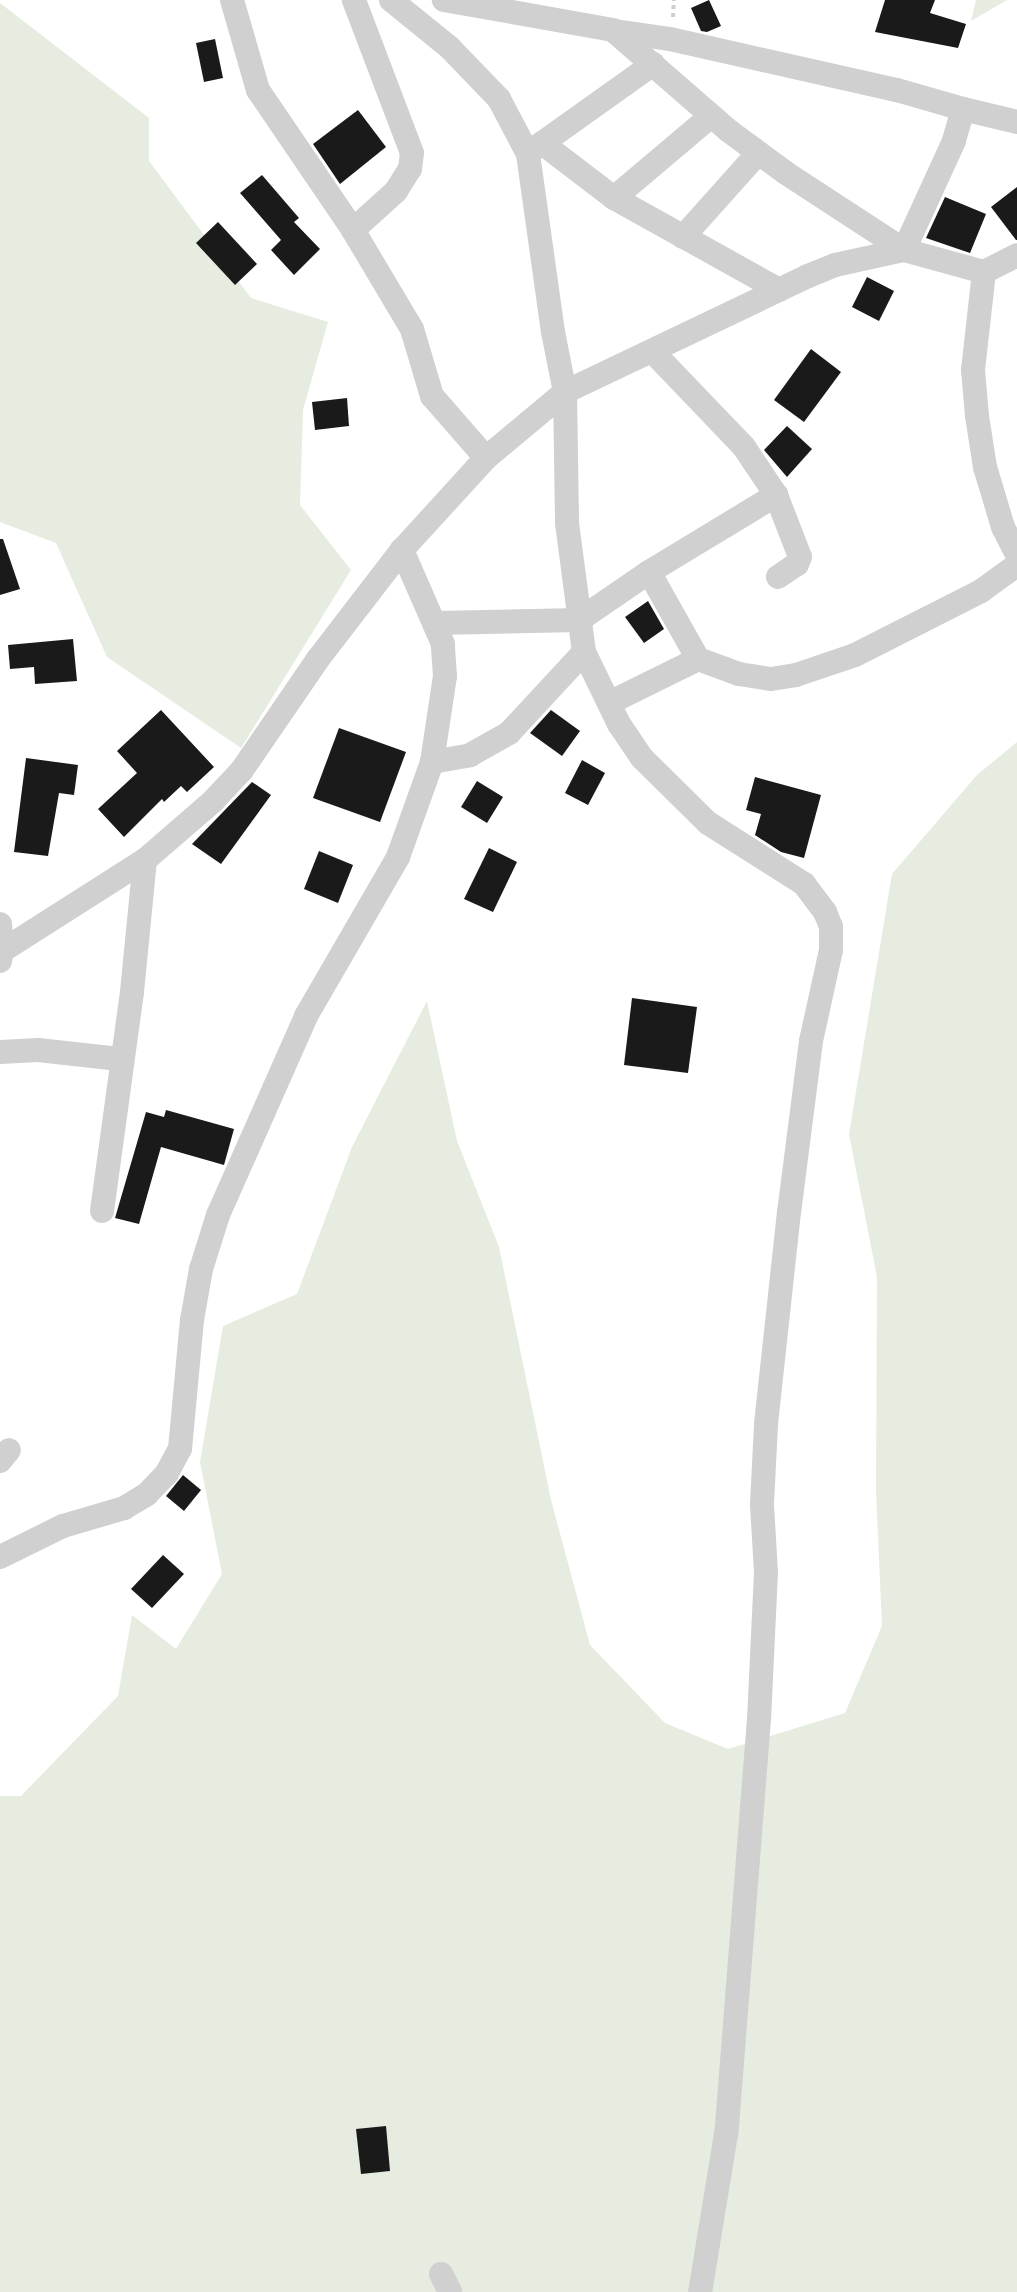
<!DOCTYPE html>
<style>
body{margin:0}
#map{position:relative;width:1017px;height:2292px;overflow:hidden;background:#fff;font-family:"PT Sans",sans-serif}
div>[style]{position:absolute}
.green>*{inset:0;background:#e6ecdf}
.building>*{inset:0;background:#1a1a1a}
.path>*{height:4px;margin-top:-2px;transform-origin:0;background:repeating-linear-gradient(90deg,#cdcdcd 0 4px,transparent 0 8px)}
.minor>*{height:24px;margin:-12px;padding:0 12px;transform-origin:12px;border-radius:12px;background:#d0d0d0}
span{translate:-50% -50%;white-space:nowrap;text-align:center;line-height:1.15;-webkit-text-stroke:8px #fff;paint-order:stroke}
</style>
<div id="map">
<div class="green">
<i style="clip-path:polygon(976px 0,1007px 0,971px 21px)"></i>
<i style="clip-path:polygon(0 3px,149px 118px,149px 161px,251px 298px,328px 322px,303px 410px,300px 505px,351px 570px,241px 748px,107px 657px,56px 543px,0 522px)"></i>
<i style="clip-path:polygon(1017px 742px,1017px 2292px,0 2292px,0 1796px,21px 1796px,118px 1696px,132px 1615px,176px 1649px,222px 1574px,200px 1462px,223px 1326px,297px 1294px,352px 1147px,427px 1001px,457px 1141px,499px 1247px,551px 1500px,590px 1645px,665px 1723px,728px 1749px,845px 1713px,882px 1626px,876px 1491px,877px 1277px,849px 1134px,892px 874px,977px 775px)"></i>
</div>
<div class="building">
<i style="clip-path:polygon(709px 0,721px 26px,707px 32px,701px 31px,691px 8px)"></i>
<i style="clip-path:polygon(885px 0,935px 0,930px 13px,966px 24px,958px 48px,875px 32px)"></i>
<i style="clip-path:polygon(215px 39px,223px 78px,204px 82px,196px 43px)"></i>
<i style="clip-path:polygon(358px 110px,386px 147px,340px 184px,313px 144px)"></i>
<i style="clip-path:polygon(262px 175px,299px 218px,294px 222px,320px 249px,294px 275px,271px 250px,281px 240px,240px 193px)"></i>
<i style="clip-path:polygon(1017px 187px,1017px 240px,1016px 240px,991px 207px)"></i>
<i style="clip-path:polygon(945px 197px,986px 214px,970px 253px,926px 238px)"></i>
<i style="clip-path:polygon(218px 222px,257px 264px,235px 285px,196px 243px)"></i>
<i style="clip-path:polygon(867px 277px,894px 291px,879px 321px,852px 307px)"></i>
<i style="clip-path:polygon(811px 349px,841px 372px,804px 422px,774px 400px)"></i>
<i style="clip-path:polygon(347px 398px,349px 426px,315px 430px,312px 402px)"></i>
<i style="clip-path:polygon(787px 426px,812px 449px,787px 477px,764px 450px)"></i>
<i style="clip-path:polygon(0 539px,3px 539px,20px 589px,0 595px)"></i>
<i style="clip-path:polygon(648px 601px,664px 629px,644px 643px,625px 617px)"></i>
<i style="clip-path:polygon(73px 639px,77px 681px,35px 684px,34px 667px,10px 669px,8px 645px)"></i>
<i style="clip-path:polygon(161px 710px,214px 767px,187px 792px,181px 786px,164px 802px,162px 799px,124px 837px,98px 809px,137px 773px,117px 751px)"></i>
<i style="clip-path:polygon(551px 710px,580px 731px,562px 756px,530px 733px)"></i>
<i style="clip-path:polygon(339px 728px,406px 752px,380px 822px,313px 798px)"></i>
<i style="clip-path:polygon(26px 758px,78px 765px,74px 795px,59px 793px,48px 856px,14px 852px)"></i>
<i style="clip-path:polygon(582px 760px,605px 773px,588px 805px,565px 793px)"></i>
<i style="clip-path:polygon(755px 777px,821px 795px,804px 858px,781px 852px,755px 835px,761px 814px,746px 810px)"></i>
<i style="clip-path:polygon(477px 781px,503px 797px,487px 823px,461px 807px)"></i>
<i style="clip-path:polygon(252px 782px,271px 795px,221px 864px,192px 844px)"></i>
<i style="clip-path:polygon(489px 848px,517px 862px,493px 912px,464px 899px)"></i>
<i style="clip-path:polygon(319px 851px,353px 865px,338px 903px,304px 889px)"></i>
<i style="clip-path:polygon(632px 998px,697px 1007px,688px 1073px,624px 1065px)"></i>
<i style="clip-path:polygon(166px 1110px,234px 1129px,224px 1165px,161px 1147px,139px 1224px,115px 1218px,146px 1112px,164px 1117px)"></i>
<i style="clip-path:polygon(183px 1475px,201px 1490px,184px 1511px,166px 1496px)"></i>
<i style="clip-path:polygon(163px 1555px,184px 1574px,152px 1608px,131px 1589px)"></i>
<i style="clip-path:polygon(386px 2126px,390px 2171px,361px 2174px,356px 2129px)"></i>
</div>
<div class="path">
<i style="left:673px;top:17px;width:17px;rotate:-87deg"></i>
</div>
<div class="minor">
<i style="left:232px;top:0;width:94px;rotate:73.9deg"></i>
<i style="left:258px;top:90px;width:169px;rotate:55.8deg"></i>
<i style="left:353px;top:230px;width:115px;rotate:59.2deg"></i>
<i style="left:412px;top:329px;width:70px;rotate:73.4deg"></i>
<i style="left:432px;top:396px;width:82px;rotate:48.9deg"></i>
<i style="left:391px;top:0;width:76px;rotate:39.1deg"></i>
<i style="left:450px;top:48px;width:71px;rotate:46.1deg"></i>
<i style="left:499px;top:99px;width:62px;rotate:62.2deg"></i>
<i style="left:528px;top:154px;width:180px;rotate:82deg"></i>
<i style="left:553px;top:332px;width:61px;rotate:78.7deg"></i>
<i style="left:565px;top:392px;width:131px;rotate:89.1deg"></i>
<i style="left:567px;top:523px;width:130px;rotate:82.5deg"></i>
<i style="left:584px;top:652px;width:80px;rotate:64.1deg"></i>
<i style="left:619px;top:724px;width:41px;rotate:55.9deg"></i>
<i style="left:642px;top:758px;width:93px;rotate:44.6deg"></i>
<i style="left:708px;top:823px;width:114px;rotate:32.4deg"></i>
<i style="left:804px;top:884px;width:35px;rotate:53deg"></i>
<i style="left:825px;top:912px;width:16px;rotate:68deg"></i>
<i style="left:831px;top:927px;width:23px;rotate:90deg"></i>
<i style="left:831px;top:950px;width:93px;rotate:102.4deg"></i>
<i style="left:811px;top:1041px;width:172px;rotate:97.3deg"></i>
<i style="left:789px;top:1212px;width:214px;rotate:96.2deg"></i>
<i style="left:766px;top:1425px;width:80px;rotate:92.9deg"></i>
<i style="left:762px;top:1505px;width:67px;rotate:86.6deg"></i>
<i style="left:766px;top:1572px;width:147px;rotate:92.7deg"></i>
<i style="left:759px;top:1719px;width:416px;rotate:94.5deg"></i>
<i style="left:726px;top:2134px;width:160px;rotate:99.3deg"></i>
<i style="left:615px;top:31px;width:56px;rotate:8.3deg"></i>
<i style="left:670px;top:39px;width:233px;rotate:12.7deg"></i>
<i style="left:897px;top:90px;width:69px;rotate:16.1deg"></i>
<i style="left:963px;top:109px;width:33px;rotate:106deg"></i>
<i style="left:954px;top:141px;width:120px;rotate:114.6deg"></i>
<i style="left:904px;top:250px;width:83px;rotate:15.4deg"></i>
<i style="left:984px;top:272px;width:37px;rotate:-27deg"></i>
<i style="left:963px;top:109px;width:56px;rotate:13.5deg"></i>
<i style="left:542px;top:143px;width:91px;rotate:37.4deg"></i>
<i style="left:614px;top:198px;width:189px;rotate:29.1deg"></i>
<i style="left:531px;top:151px;width:150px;rotate:-35.5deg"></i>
<i style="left:614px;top:198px;width:127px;rotate:-40.2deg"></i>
<i style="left:353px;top:230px;width:58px;rotate:-42.2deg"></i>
<i style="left:396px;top:191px;width:26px;rotate:-58deg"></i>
<i style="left:410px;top:169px;width:16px;rotate:-83deg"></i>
<i style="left:412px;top:153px;width:164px;rotate:-110.8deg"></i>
<i style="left:683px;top:237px;width:113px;rotate:-48.2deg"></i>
<i style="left:984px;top:272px;width:99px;rotate:96.4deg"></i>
<i style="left:973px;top:370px;width:46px;rotate:85deg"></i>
<i style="left:977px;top:416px;width:52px;rotate:81.1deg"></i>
<i style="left:985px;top:467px;width:63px;rotate:73.3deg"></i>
<i style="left:1003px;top:527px;width:30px;rotate:63deg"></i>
<i style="left:654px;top:353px;width:130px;rotate:46.2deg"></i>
<i style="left:744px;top:447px;width:58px;rotate:56.3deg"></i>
<i style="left:776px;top:495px;width:66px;rotate:68.8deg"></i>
<i style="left:800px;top:557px;width:8px;rotate:113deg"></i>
<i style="left:797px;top:564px;width:23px;rotate:146deg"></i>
<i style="left:649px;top:572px;width:100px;rotate:60.6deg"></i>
<i style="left:698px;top:659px;width:44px;rotate:20.1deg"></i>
<i style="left:739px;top:674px;width:32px;rotate:9deg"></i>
<i style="left:771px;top:679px;width:25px;rotate:-9deg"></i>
<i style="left:796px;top:675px;width:62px;rotate:-18.7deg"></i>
<i style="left:855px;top:655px;width:141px;rotate:-26.9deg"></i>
<i style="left:981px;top:591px;width:44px;rotate:-35.8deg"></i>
<i style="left:435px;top:623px;width:144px;rotate:-1.2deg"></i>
<i style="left:579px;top:620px;width:85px;rotate:-34.4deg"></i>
<i style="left:649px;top:572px;width:149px;rotate:-31.2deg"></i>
<i style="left:609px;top:703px;width:99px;rotate:-26.3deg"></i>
<i style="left:432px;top:762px;width:39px;rotate:-10deg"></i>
<i style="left:470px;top:755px;width:45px;rotate:-29.4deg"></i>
<i style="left:509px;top:733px;width:110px;rotate:-47.2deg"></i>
<i style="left:0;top:924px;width:27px;rotate:86deg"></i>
<i style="left:0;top:961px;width:10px;rotate:-79deg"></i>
<i style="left:2px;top:951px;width:169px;rotate:-32.5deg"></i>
<i style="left:145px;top:860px;width:90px;rotate:-40.9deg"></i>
<i style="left:213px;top:801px;width:42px;rotate:-46.9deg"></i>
<i style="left:242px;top:770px;width:135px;rotate:-55.6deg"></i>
<i style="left:318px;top:659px;width:138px;rotate:-52.4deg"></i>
<i style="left:402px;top:550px;width:125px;rotate:-47.6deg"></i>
<i style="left:486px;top:458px;width:103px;rotate:-39.9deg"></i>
<i style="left:565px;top:392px;width:269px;rotate:-25.5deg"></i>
<i style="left:808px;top:276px;width:29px;rotate:-22deg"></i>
<i style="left:835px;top:265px;width:71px;rotate:-12.3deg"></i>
<i style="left:904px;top:250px;width:141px;rotate:-146.9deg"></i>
<i style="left:786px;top:173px;width:71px;rotate:-143.6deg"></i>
<i style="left:729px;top:131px;width:154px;rotate:-139deg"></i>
<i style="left:613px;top:30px;width:172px;rotate:-169.9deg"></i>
<i style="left:0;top:1052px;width:38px;rotate:-3deg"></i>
<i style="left:38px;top:1050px;width:82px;rotate:6.3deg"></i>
<i style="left:102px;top:1211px;width:221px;rotate:-82.2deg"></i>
<i style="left:132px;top:992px;width:133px;rotate:-84.4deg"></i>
<i style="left:0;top:1461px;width:14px;rotate:-51deg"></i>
<i style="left:0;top:1557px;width:70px;rotate:-26.2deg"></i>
<i style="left:63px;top:1526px;width:64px;rotate:-16.4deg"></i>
<i style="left:124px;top:1508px;width:27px;rotate:-31deg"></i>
<i style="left:147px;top:1494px;width:29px;rotate:-46deg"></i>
<i style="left:167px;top:1473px;width:27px;rotate:-62deg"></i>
<i style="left:180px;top:1449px;width:130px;rotate:-84.7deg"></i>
<i style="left:192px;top:1320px;width:52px;rotate:-80deg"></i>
<i style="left:201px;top:1269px;width:57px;rotate:-72.5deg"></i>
<i style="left:218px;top:1215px;width:218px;rotate:-66.1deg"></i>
<i style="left:306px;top:1016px;width:184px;rotate:-59.9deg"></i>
<i style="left:398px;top:857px;width:101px;rotate:-70.3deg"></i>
<i style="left:432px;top:762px;width:87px;rotate:-81.4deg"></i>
<i style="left:445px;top:676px;width:32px;rotate:-94deg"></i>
<i style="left:443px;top:644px;width:103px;rotate:-113.6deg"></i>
<i style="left:441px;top:2274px;width:20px;rotate:63deg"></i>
</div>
</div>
